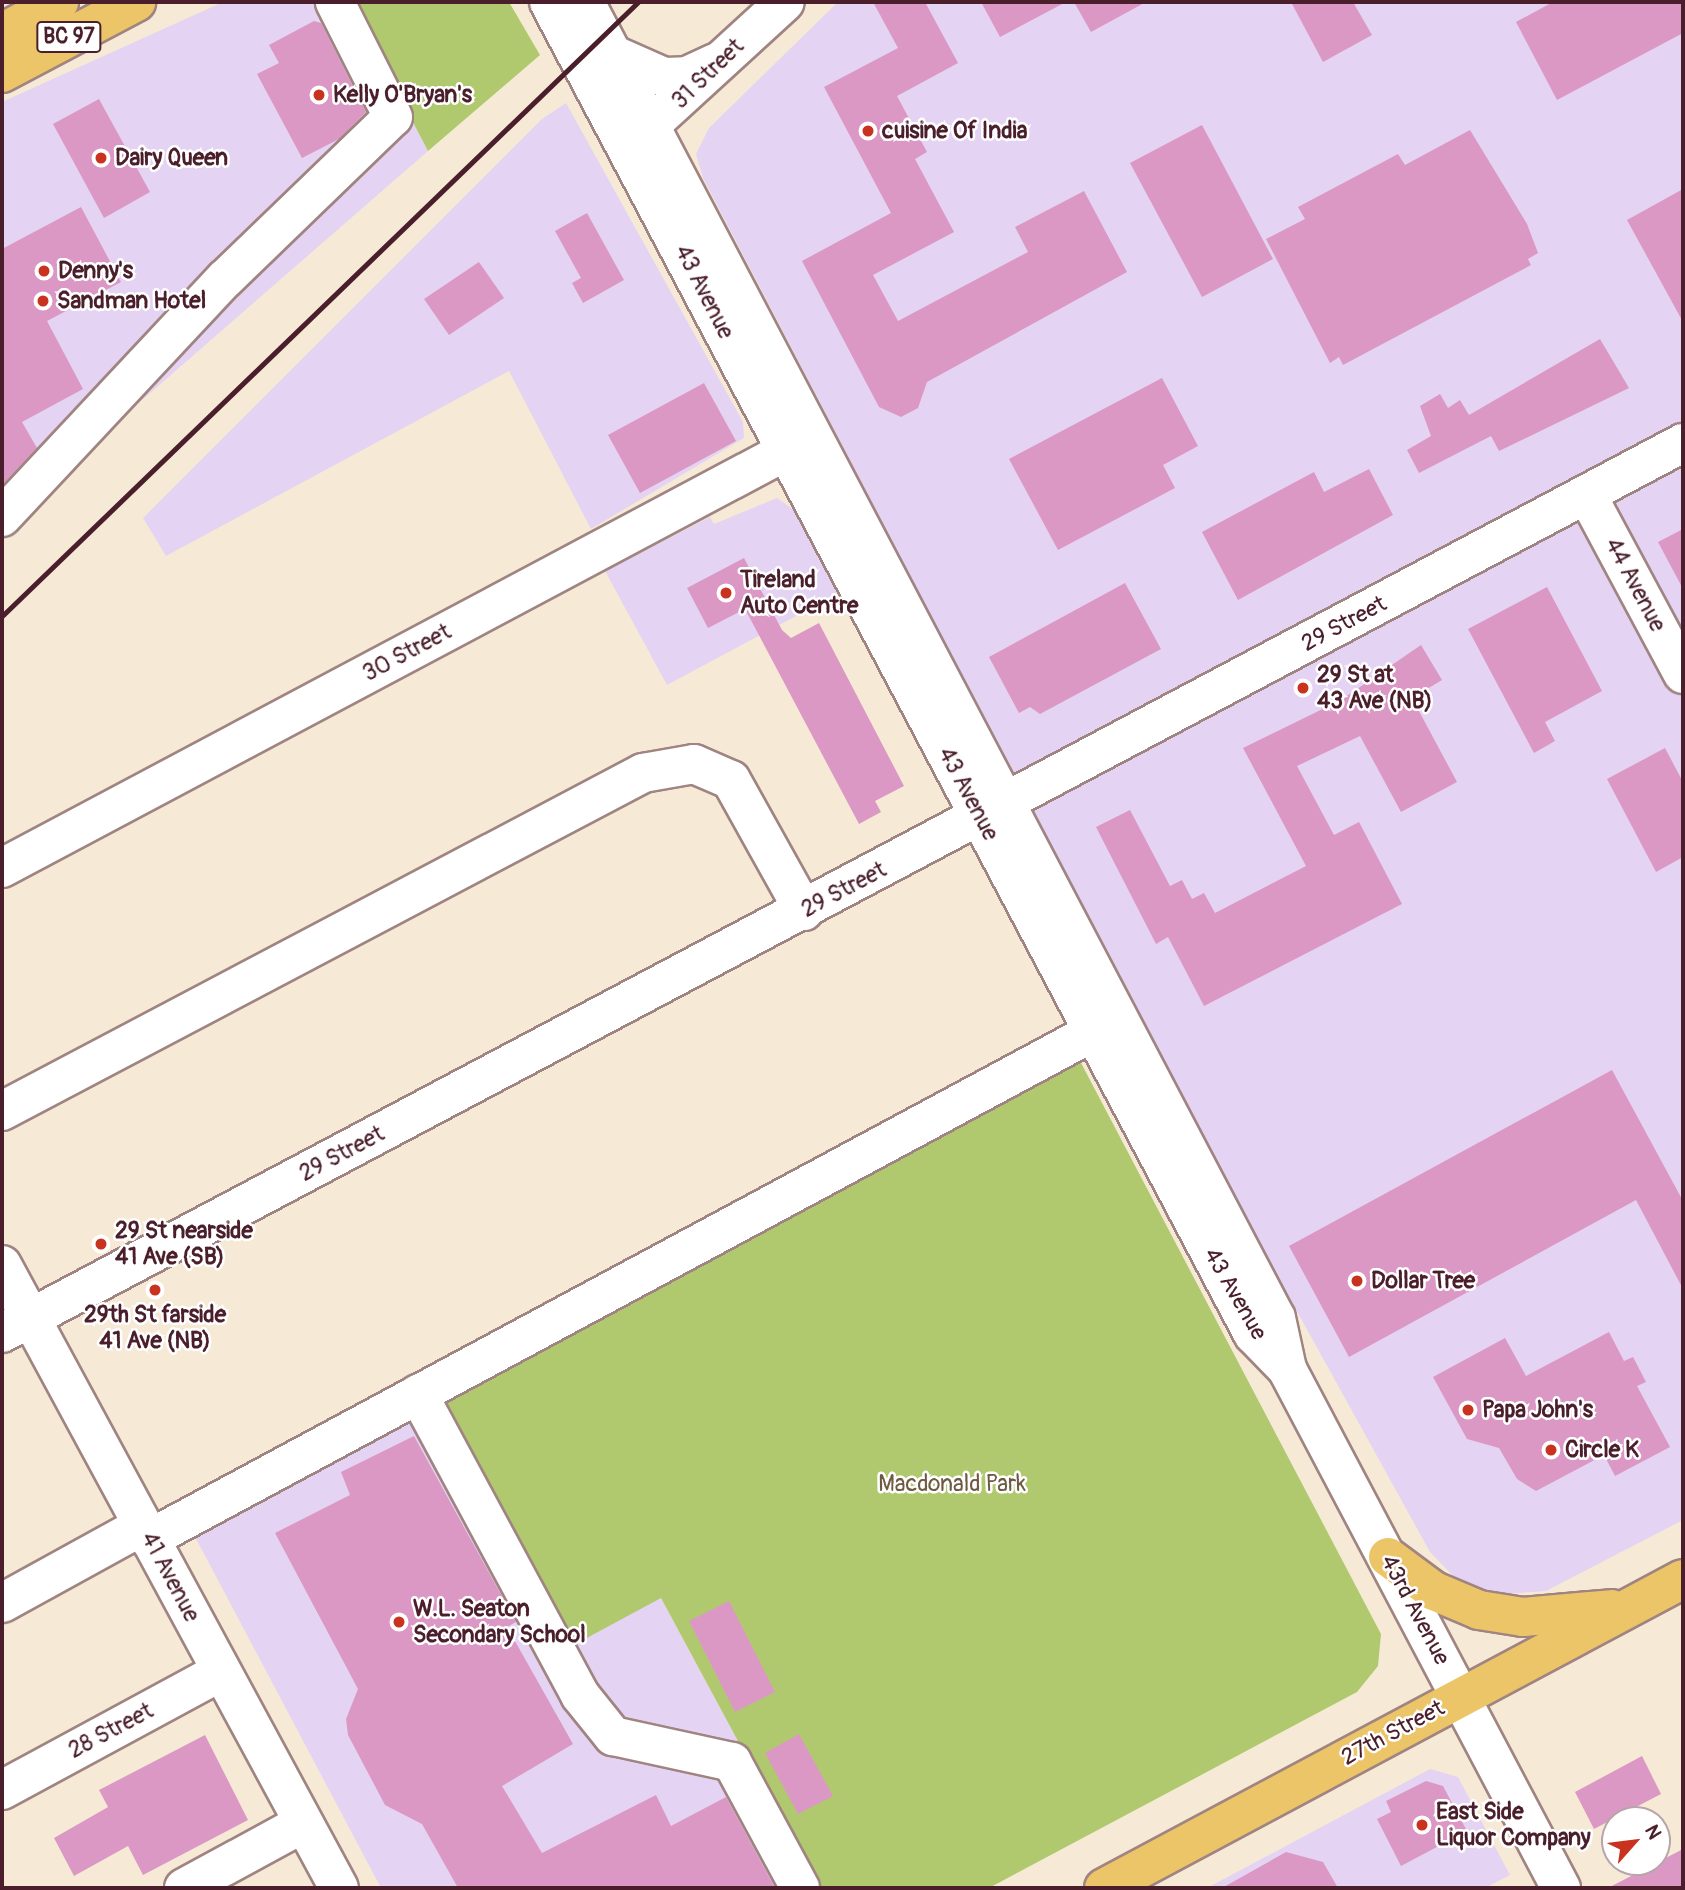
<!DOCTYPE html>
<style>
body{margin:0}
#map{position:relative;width:1685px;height:1890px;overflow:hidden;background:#f6ead7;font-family:Pangolin,sans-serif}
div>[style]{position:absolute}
.built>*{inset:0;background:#e4d3f2}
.green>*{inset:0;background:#b0c96e}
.building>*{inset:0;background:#dc98c4}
.roads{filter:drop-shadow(2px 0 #a08481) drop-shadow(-2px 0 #a08481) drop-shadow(0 2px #a08481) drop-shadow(0 -2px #a08481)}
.minor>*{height:38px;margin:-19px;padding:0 19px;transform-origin:19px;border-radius:19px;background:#fff}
.major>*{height:38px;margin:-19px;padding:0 19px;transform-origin:19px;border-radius:19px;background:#edc569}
.highway>*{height:38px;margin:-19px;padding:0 19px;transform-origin:19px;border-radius:19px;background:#edc569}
.rail>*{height:5px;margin:-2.5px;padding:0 2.5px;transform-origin:2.5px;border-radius:2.5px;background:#4a1f2b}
.dots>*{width:19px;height:19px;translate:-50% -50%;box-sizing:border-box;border:4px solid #fff;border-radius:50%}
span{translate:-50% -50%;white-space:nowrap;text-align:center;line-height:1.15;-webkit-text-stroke:5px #fff;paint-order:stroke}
.shield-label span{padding:2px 5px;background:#fff;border:2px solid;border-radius:5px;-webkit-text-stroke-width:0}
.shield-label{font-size:21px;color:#4a1f2b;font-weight:700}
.street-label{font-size:23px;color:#4a1f2b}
.poi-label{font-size:23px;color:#4a1f2b;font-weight:700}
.left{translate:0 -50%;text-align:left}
.park-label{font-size:23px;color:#6e5a42}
.frame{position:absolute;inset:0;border:4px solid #4a1f2b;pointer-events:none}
.north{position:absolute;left:1601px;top:1806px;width:70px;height:70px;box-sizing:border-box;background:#fff;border:2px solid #b7a5aa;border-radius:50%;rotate:62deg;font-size:19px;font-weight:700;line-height:28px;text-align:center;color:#4a1f2b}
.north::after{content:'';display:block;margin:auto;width:24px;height:32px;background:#c8321e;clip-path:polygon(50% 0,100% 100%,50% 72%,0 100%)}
</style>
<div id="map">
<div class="built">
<i style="clip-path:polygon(223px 2px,350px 2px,428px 151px,2px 522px,2px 102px)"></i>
<i style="clip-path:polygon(838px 2px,1683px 2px,1683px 1520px,1546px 1591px,1505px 1594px,1459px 1582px,1430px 1552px,1225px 1181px,703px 178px,696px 154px,709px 128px)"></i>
<i style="clip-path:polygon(566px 103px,743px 422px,744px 438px,591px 529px,509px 371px,166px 556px,143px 518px,542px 119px)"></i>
<i style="clip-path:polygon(777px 498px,794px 510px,839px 593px,667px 685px,605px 571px,710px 517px,714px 524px)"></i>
<i style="clip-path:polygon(438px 1400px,661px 1598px,817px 1888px,381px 1888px,193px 1533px)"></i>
<i style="clip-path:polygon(1430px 1769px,1458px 1777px,1510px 1875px,1485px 1888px,1207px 1888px)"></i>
</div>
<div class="green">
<i style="clip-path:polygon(350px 2px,509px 2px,540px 55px,428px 151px)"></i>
<i style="clip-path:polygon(1080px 1061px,1381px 1634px,1378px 1666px,1357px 1692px,989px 1888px,817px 1888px,661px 1598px,570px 1647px,438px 1400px)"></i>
</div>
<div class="building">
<i style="clip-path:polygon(873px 2px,925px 2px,958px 63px,897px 96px,927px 152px,915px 159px,954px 232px,873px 275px,898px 321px,1028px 252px,1015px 227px,1084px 191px,1127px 272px,927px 382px,918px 408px,901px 417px,879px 407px,802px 261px,891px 213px,824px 87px,898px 48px)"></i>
<i style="clip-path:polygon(981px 2px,1066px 2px,1000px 37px)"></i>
<i style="clip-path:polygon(1074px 2px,1146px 2px,1091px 32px)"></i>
<i style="clip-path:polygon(1291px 2px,1353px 2px,1372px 35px,1323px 62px)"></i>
<i style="clip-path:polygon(1553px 2px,1683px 2px,1683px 33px,1557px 100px,1516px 22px)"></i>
<i style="clip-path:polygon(314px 21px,321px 23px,366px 112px,339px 139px,302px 158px,257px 74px,279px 63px,269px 45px)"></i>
<i style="clip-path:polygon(99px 99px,150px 192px,104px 218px,53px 124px)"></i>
<i style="clip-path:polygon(1202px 125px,1273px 259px,1202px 297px,1130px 163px)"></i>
<i style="clip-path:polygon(1470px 130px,1527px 224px,1538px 253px,1528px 259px,1531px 265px,1343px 365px,1339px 357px,1330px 363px,1266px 239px,1305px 219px,1298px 207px,1398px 154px,1405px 165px)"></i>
<i style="clip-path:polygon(1683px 189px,1683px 322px,1627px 220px)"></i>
<i style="clip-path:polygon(81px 207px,121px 282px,47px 321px,83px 389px,22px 422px,37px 448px,2px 485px,2px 249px)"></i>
<i style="clip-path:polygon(587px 213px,624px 280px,583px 303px,572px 283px,581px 278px,555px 231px)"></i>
<i style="clip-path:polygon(479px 262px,504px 298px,449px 335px,424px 299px)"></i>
<i style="clip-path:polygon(1600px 339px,1629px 388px,1499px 451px,1491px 436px,1419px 473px,1407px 450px,1431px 436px,1420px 406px,1440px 394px,1448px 408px,1460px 400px,1469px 415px)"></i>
<i style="clip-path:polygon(1162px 378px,1198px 446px,1163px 465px,1175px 488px,1058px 550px,1009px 459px)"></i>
<i style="clip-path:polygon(704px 383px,736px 441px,640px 493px,608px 435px)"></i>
<i style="clip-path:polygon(1369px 469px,1393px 515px,1238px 600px,1202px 532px,1314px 472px,1324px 492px)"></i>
<i style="clip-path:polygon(1683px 529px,1683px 589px,1658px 542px)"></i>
<i style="clip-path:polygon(744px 558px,782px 630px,791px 638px,819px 623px,904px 786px,875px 801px,881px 812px,859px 824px,745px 609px,708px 628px,687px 588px)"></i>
<i style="clip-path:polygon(1125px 583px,1161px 649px,1040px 714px,1030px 707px,1019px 713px,989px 657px)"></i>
<i style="clip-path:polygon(1547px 587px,1602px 691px,1545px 722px,1555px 741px,1534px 753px,1468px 629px)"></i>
<i style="clip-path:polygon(1421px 645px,1442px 680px,1412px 698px,1457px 782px,1401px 812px,1360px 736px,1297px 766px,1334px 835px,1359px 822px,1402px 904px,1204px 1006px,1168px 937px,1156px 944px,1096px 827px,1130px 810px,1170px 886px,1182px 880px,1192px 899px,1204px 893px,1215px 913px,1306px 866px,1243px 748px,1341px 700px)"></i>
<i style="clip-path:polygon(1665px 748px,1683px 782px,1683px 857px,1656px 872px,1607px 779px)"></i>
<i style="clip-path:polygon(1612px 1070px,1683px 1201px,1683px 1289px,1636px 1200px,1349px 1357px,1289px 1246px)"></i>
<i style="clip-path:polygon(1609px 1332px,1624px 1361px,1633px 1357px,1646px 1382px,1637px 1386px,1670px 1447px,1615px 1476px,1604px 1455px,1536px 1491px,1517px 1479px,1499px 1448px,1467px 1439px,1433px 1377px,1505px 1338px,1526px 1376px)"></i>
<i style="clip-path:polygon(414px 1436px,516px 1622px,507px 1627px,573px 1744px,502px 1786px,542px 1853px,656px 1795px,671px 1826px,726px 1797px,775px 1888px,458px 1888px,422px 1824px,385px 1805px,348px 1735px,346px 1719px,358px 1689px,275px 1533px,350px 1495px,341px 1472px)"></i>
<i style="clip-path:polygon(729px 1601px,775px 1692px,735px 1712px,689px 1621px)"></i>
<i style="clip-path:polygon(799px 1734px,833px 1796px,798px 1814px,765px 1753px)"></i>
<i style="clip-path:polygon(205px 1735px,248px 1820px,143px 1875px,128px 1846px,74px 1876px,54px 1838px,108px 1807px,99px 1790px)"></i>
<i style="clip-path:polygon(1642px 1756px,1661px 1794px,1594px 1829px,1575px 1792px)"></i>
<i style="clip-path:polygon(1426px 1781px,1443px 1786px,1467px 1831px,1401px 1866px,1377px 1819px,1391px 1812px,1386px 1801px)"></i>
<i style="clip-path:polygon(1683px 1849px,1683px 1888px,1608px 1888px)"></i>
<i style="clip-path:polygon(1286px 1852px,1323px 1862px,1338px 1888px,1222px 1888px)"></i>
</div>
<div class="roads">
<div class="minor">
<i style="left:549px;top:2px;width:1507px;rotate:62.14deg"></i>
<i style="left:1253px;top:1334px;width:49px;rotate:45.8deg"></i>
<i style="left:1287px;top:1369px;width:587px;rotate:62.17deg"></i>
<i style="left:585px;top:2px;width:1486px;rotate:62.3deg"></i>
<i style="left:1276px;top:1318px;width:52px;rotate:77.8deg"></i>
<i style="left:614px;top:55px;width:55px;rotate:23.7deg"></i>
<i style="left:664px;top:77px;width:23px;rotate:-2deg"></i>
<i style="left:687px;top:76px;width:31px;rotate:-25deg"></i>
<i style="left:632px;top:142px;width:207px;rotate:-42.5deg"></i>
<i style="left:1587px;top:495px;width:203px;rotate:61.8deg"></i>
<i style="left:2px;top:517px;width:326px;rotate:-46.9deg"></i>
<i style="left:225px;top:279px;width:233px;rotate:-44deg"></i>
<i style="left:393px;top:117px;width:129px;rotate:-116.8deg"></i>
<i style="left:2px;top:868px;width:912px;rotate:-28deg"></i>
<i style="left:2px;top:1111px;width:725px;rotate:-27.8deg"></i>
<i style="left:643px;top:773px;width:52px;rotate:-10deg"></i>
<i style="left:694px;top:764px;width:40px;rotate:23.4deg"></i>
<i style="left:731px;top:780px;width:150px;rotate:60.9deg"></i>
<i style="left:2px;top:1265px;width:708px;rotate:61.59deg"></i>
<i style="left:2px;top:1333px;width:1902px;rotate:-27.9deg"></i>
<i style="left:418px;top:1394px;width:342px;rotate:61.7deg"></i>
<i style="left:580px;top:1695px;width:53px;rotate:51.2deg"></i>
<i style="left:613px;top:1736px;width:122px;rotate:12.3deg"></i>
<i style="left:732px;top:1762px;width:143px;rotate:61.6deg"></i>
<i style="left:149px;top:1539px;width:1074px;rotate:-28.24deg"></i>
<i style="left:2px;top:1603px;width:160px;rotate:-28.8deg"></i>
<i style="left:2px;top:1790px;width:248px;rotate:-28.4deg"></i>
<i style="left:184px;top:1888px;width:134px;rotate:-28.5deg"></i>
</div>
<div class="major">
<i style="left:1388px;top:1557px;width:57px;rotate:36.5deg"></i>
<i style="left:1434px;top:1591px;width:49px;rotate:22.9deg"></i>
<i style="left:1479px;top:1610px;width:45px;rotate:9deg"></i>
<i style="left:1523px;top:1617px;width:89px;rotate:-5.1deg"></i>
<i style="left:1104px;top:1888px;width:656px;rotate:-28.09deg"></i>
</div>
<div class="highway">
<i style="left:2px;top:33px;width:65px;rotate:-28.5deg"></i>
<i style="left:2px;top:73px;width:152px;rotate:-27.9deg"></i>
</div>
</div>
<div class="rail">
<i style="left:2px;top:616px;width:884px;rotate:-43.99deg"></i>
</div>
<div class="dots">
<i style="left:319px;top:95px;background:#c8321e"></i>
<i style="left:868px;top:131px;background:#c8321e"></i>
<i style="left:101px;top:158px;background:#c8321e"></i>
<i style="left:44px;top:271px;background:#c8321e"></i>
<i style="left:43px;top:301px;background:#c8321e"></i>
<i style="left:726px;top:593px;background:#c8321e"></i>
<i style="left:1303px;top:688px;background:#c8321e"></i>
<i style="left:101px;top:1244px;background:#c8321e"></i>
<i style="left:1357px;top:1281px;background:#c8321e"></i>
<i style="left:155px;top:1290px;background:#c8321e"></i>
<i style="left:1468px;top:1410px;background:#c8321e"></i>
<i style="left:1551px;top:1450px;background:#c8321e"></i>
<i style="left:399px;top:1622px;background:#c8321e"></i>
<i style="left:1422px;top:1825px;background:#c8321e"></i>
</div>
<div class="shield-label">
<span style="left:69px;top:37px">BC 97</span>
</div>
<div class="street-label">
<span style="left:708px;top:74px;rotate:-44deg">31 Street</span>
<span style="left:704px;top:292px;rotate:63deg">43 Avenue</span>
<span style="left:1635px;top:585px;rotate:62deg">44 Avenue</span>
<span style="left:1344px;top:624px;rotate:-28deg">29 Street</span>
<span style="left:407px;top:653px;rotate:-28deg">30 Street</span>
<span style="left:968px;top:794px;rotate:62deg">43 Avenue</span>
<span style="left:844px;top:890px;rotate:-28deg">29 Street</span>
<span style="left:342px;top:1154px;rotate:-28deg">29 Street</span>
<span style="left:1235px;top:1294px;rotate:60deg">43 Avenue</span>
<span style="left:170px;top:1577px;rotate:62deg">41 Avenue</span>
<span style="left:1415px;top:1610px;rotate:62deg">43rd Avenue</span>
<span style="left:111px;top:1731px;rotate:-28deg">28 Street</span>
<span style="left:1393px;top:1733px;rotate:-28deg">27th Street</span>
</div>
<div class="poi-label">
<span class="left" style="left:333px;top:95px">Kelly O'Bryan's</span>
<span class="left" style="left:882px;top:131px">cuisine Of India</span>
<span class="left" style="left:115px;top:158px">Dairy Queen</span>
<span class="left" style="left:58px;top:271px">Denny's</span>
<span class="left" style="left:57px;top:301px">Sandman Hotel</span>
<span class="left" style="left:740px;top:593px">Tireland<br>Auto Centre</span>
<span class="left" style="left:1317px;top:688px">29 St at<br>43 Ave (NB)</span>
<span class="left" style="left:115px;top:1244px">29 St nearside<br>41 Ave (SB)</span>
<span class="left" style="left:1371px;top:1281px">Dollar Tree</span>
<span style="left:155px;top:1328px">29th St farside<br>41 Ave (NB)</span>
<span class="left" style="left:1482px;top:1410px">Papa John's</span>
<span class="left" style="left:1565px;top:1450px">Circle K</span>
<span class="left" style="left:413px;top:1622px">W.L. Seaton<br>Secondary School</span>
<span class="left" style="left:1436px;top:1825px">East Side<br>Liquor Company</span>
</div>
<div class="park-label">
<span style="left:952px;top:1484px">Macdonald Park</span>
</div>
<div class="frame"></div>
<div class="north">N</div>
</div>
